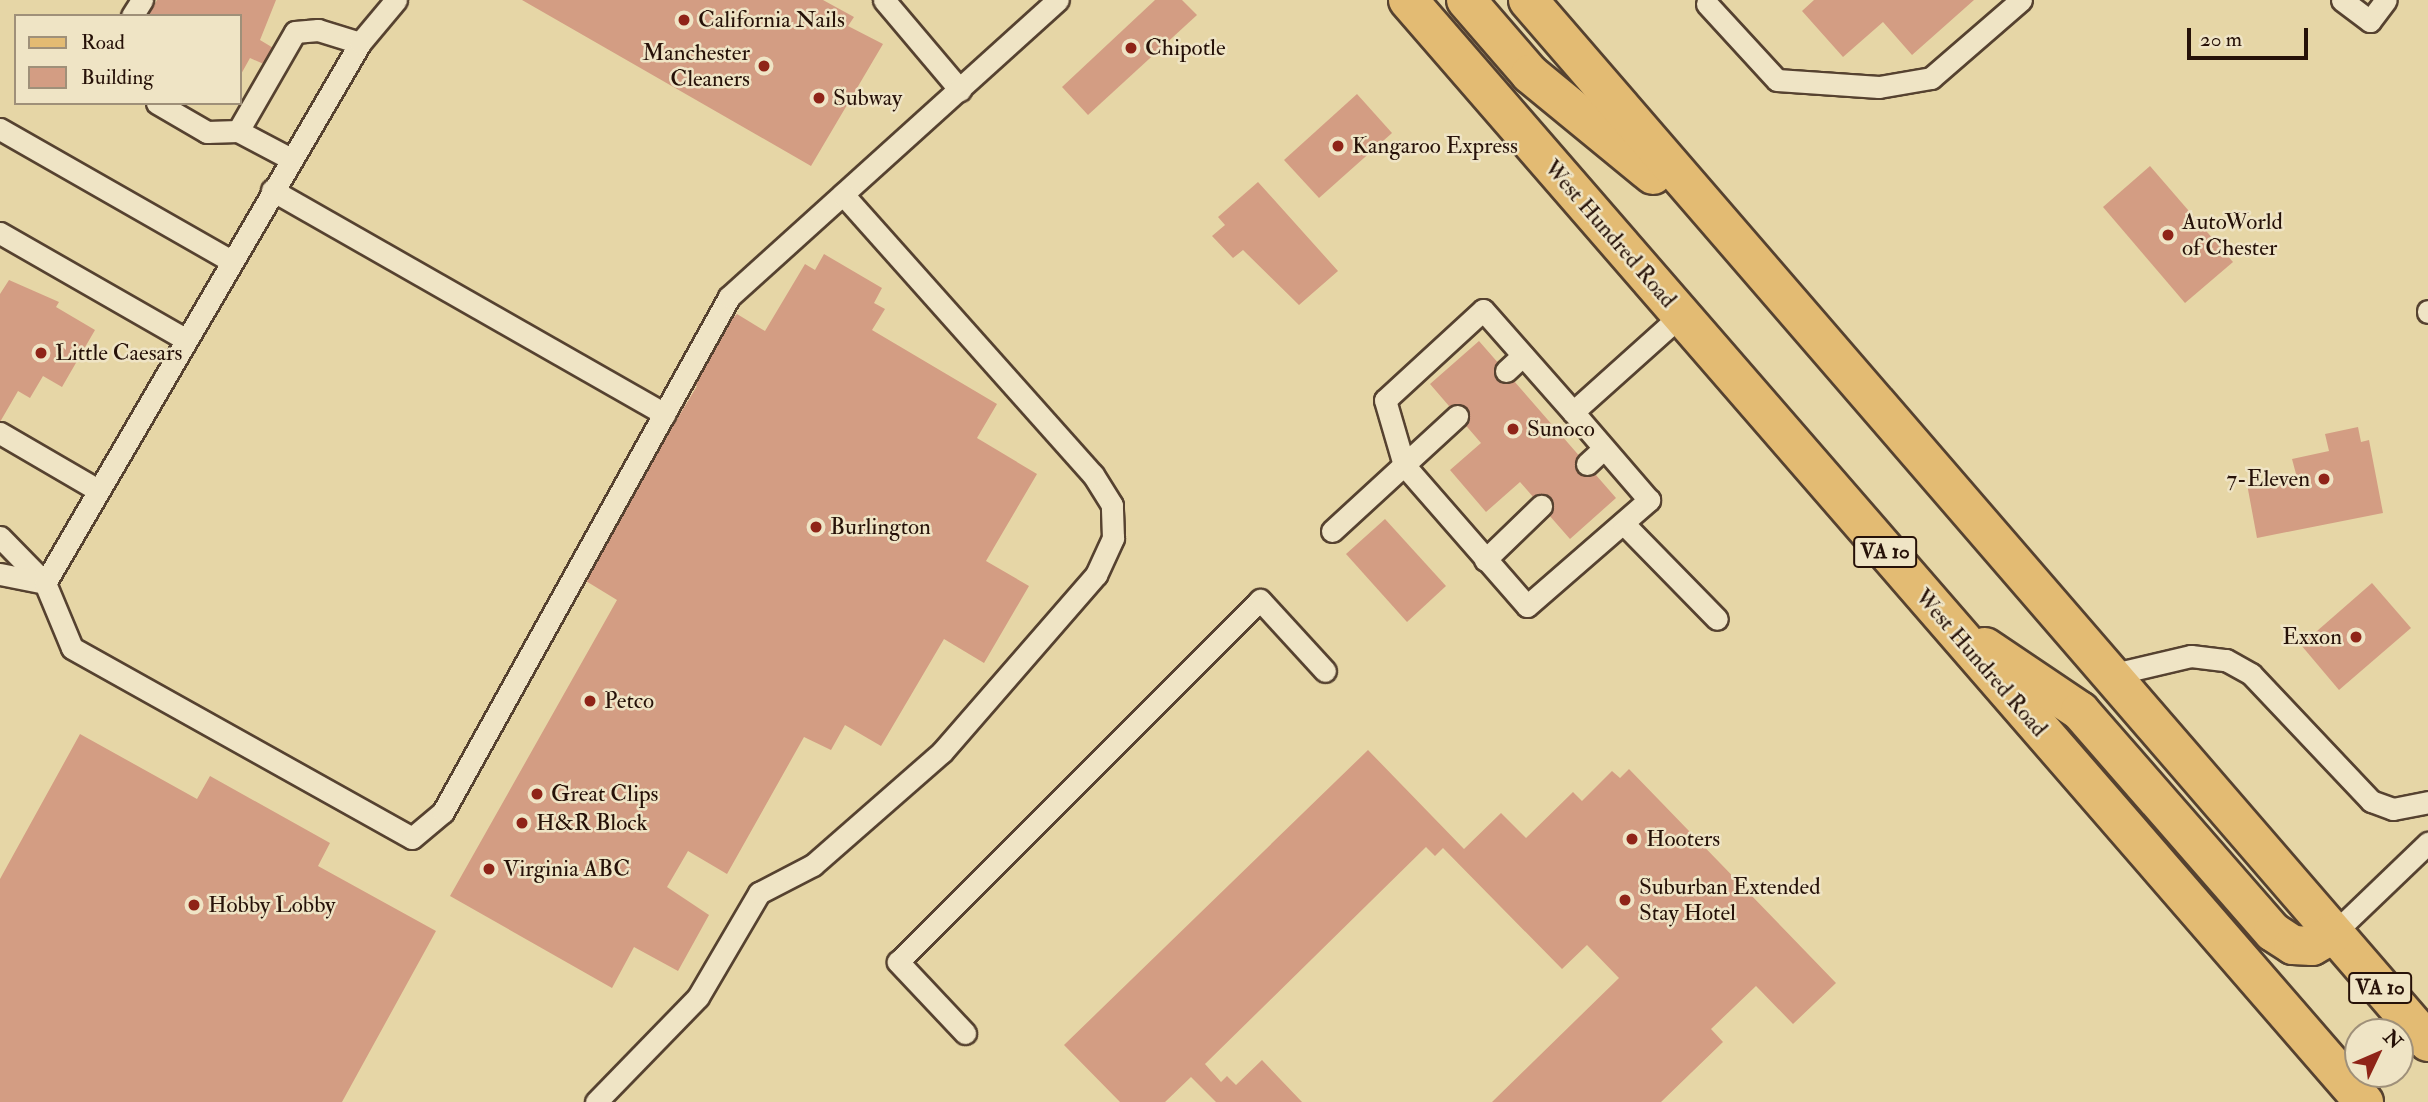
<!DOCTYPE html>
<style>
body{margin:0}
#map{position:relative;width:2428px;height:1102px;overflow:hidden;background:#e6d6a6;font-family:"IM FELL Double Pica",serif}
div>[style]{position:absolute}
.building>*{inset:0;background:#d39d83}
.roads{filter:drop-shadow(2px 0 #564230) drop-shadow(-2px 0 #564230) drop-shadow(0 2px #564230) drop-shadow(0 -2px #564230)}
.lane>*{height:21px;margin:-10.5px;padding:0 10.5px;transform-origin:10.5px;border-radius:10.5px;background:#efe4c5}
.primary>*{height:38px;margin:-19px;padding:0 19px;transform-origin:19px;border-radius:19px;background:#e3bb73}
.dots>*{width:19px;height:19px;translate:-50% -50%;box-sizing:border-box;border:4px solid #efe4c5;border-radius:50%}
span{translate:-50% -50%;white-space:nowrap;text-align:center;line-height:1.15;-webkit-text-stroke:5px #efe4c5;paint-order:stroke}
.shield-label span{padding:2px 5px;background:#efe4c5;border:2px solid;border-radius:5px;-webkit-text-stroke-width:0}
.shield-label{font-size:21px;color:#261108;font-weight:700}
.poi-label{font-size:23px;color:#261108}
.left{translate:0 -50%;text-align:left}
.right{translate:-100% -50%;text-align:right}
.street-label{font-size:23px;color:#261108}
.legend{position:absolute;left:14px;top:14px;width:228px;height:91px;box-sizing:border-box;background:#efe4c5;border:2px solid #9f9079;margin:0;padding:9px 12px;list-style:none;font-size:21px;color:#261108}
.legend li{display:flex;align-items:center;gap:14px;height:35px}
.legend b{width:35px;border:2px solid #9f9079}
.north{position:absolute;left:2344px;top:1018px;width:70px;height:70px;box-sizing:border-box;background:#efe4c5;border:2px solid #9f9079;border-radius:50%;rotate:46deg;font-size:19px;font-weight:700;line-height:28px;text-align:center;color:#261108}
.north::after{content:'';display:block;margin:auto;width:24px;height:32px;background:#8f2418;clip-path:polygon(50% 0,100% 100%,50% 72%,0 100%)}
.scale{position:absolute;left:2187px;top:28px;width:121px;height:32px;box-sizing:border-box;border:4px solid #261108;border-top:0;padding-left:9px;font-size:21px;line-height:24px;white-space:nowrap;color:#261108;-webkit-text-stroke:5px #efe4c5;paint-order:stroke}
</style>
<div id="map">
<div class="building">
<i style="clip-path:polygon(157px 0,276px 0,260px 40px,275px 49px,266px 65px,250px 58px,240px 76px,240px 16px,148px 16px)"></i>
<i style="clip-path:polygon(522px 0,823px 0,854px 17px,848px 26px,883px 44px,811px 166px)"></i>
<i style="clip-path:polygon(1155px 0,1182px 0,1197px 15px,1088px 115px,1062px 87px)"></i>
<i style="clip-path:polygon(1814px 0,1974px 0,1912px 55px,1883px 22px,1843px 57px,1802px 11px)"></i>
<i style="clip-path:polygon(1357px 94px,1392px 133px,1319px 198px,1284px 160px)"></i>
<i style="clip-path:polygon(2150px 166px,2233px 262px,2185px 303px,2103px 207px)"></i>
<i style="clip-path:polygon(1258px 182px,1338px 271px,1299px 305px,1243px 250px,1233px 258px,1212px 236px,1225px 225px,1218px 217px)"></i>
<i style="clip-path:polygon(824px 254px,882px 288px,874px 303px,885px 309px,872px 330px,997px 404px,977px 438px,1037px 474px,986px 561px,1029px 586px,984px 663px,944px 639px,881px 746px,845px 725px,831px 750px,804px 737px,727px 874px,688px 851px,667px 887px,709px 915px,678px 971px,634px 947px,612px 988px,450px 896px,617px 600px,581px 578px,697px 386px,691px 384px,726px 325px,737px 314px,765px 331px,805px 264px,815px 270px)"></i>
<i style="clip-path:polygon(9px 280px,59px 302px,56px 307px,95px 330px,62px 387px,43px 376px,30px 398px,18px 391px,0 422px,0 294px)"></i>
<i style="clip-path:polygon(1479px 341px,1616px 498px,1570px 539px,1520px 482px,1486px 512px,1450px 470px,1481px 443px,1430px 384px)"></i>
<i style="clip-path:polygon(2358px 427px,2361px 442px,2369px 440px,2383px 513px,2257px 538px,2247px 484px,2296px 474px,2292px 459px,2329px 451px,2325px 434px)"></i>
<i style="clip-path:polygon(1385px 519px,1446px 586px,1407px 622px,1346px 554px)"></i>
<i style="clip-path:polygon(2372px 583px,2411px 628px,2339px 690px,2301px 645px)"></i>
<i style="clip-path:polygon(80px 734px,197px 799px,210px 776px,330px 843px,318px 866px,436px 931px,342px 1102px,0 1102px,0 879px)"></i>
<i style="clip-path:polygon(1368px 750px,1464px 849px,1501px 813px,1526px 838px,1573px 792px,1582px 801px,1612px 771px,1620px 778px,1629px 769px,1836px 983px,1793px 1024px,1756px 986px,1711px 1029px,1723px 1042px,1661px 1102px,1492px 1102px,1619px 978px,1587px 945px,1562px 969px,1443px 848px,1435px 856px,1426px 847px,1205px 1064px,1221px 1082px,1227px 1076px,1236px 1085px,1262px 1060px,1302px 1102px,1216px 1102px,1191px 1077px,1165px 1102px,1120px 1102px,1064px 1045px)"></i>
</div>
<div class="roads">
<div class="lane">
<i style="left:884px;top:0;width:118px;rotate:49.8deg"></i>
<i style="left:2342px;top:0;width:35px;rotate:37deg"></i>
<i style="left:2370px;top:21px;width:26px;rotate:-53deg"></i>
<i style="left:1707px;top:4px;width:103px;rotate:47.4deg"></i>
<i style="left:1777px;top:80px;width:102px;rotate:3.9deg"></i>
<i style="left:1879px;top:87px;width:53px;rotate:-9.8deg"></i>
<i style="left:1931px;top:78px;width:119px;rotate:-40.9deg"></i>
<i style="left:132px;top:16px;width:19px;rotate:-58deg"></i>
<i style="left:157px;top:103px;width:58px;rotate:30.1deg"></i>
<i style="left:207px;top:132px;width:31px;rotate:-2deg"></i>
<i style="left:238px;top:131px;width:60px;rotate:27.8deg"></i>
<i style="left:0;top:129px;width:265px;rotate:29.7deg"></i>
<i style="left:238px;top:131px;width:114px;rotate:-60.1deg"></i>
<i style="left:295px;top:32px;width:23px;rotate:-5deg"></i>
<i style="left:318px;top:30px;width:44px;rotate:17.2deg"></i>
<i style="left:272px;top:190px;width:452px;rotate:29.7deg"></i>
<i style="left:0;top:233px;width:213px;rotate:29.8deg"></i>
<i style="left:2428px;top:312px;width:1px;rotate:-90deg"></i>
<i style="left:1506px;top:371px;width:23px;rotate:-43deg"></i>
<i style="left:1573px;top:412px;width:136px;rotate:-131.4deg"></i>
<i style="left:1483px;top:310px;width:133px;rotate:137.4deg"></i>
<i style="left:1385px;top:400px;width:68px;rotate:73.7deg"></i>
<i style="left:1404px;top:465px;width:187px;rotate:48.9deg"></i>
<i style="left:1527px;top:606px;width:162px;rotate:-41deg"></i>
<i style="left:1649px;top:500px;width:116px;rotate:-130.8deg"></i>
<i style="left:1573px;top:412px;width:144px;rotate:-41.9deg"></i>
<i style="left:0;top:433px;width:113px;rotate:30.2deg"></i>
<i style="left:1587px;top:464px;width:23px;rotate:-43deg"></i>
<i style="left:1623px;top:523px;width:134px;rotate:45.6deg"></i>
<i style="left:1332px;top:531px;width:170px;rotate:-42.6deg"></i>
<i style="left:0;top:537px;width:64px;rotate:45.6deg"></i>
<i style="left:45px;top:583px;width:70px;rotate:67.4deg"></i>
<i style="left:72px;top:648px;width:389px;rotate:29.2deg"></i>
<i style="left:412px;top:838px;width:40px;rotate:-40deg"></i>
<i style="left:443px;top:812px;width:589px;rotate:-60.95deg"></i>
<i style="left:729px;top:297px;width:443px;rotate:-42.1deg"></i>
<i style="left:1485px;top:560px;width:78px;rotate:-44deg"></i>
<i style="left:0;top:574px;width:46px;rotate:11.3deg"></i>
<i style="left:45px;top:583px;width:625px;rotate:-59.74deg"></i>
<i style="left:360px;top:43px;width:56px;rotate:-50.1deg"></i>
<i style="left:2110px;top:675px;width:83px;rotate:-13.2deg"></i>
<i style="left:2191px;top:656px;width:35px;rotate:7deg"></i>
<i style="left:2226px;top:660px;width:29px;rotate:29deg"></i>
<i style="left:2251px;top:674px;width:175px;rotate:46.6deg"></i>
<i style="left:2371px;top:801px;width:23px;rotate:20deg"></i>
<i style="left:2393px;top:809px;width:36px;rotate:-11deg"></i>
<i style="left:2333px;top:934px;width:132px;rotate:-43.8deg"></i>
<i style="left:965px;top:1033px;width:98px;rotate:-133.3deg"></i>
<i style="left:898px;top:962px;width:512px;rotate:-45deg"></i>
<i style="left:1260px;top:600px;width:96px;rotate:47.5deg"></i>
<i style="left:596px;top:1102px;width:146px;rotate:-45.8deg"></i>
<i style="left:698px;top:997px;width:121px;rotate:-59.6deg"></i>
<i style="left:759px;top:893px;width:61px;rotate:-27.4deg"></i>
<i style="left:813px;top:865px;width:171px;rotate:-41.2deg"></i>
<i style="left:942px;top:752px;width:235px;rotate:-49deg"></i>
<i style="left:1096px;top:575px;width:41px;rotate:-65.3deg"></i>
<i style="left:1113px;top:538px;width:33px;rotate:-92deg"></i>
<i style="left:1112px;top:505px;width:36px;rotate:-122deg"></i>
<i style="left:1093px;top:475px;width:376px;rotate:-131.7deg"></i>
</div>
<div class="primary">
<i style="left:1408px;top:0;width:1459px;rotate:49.06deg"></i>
<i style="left:1466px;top:0;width:98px;rotate:49.1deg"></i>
<i style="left:1530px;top:74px;width:159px;rotate:39.4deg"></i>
<i style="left:1528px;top:0;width:1377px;rotate:49.18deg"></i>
<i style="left:1985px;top:647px;width:115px;rotate:34deg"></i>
<i style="left:2080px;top:711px;width:293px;rotate:48.9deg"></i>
<i style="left:2273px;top:932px;width:24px;rotate:33deg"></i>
<i style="left:2293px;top:945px;width:19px;rotate:3deg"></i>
<i style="left:2312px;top:946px;width:24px;rotate:-30deg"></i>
</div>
</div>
<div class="dots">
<i style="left:684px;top:20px;background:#8f2418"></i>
<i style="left:1131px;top:48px;background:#8f2418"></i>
<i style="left:764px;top:66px;background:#8f2418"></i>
<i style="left:819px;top:98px;background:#8f2418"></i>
<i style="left:1338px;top:146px;background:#8f2418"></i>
<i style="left:2168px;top:235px;background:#8f2418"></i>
<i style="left:41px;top:353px;background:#8f2418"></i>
<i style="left:1513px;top:429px;background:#8f2418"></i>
<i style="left:2324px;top:479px;background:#8f2418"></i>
<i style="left:816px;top:527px;background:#8f2418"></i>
<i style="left:2356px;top:637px;background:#8f2418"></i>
<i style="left:590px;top:701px;background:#8f2418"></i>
<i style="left:537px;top:794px;background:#8f2418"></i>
<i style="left:522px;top:823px;background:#8f2418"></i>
<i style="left:1632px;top:839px;background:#8f2418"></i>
<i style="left:489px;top:869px;background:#8f2418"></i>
<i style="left:1625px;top:900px;background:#8f2418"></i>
<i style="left:194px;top:905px;background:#8f2418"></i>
</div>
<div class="shield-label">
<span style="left:1885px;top:552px">VA 10</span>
<span style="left:2380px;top:988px">VA 10</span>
</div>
<div class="poi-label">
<span class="left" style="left:698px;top:20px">California Nails</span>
<span class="left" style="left:1145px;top:48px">Chipotle</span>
<span class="right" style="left:750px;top:66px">Manchester<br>Cleaners</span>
<span class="left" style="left:833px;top:98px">Subway</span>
<span class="left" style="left:1352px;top:146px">Kangaroo Express</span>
<span class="left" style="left:2182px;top:235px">AutoWorld<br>of Chester</span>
<span class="left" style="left:55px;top:353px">Little Caesars</span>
<span class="left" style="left:1527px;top:429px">Sunoco</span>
<span class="right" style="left:2310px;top:479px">7-Eleven</span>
<span class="left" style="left:830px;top:527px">Burlington</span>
<span class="right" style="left:2342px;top:637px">Exxon</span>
<span class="left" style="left:604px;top:701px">Petco</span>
<span class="left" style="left:551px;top:794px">Great Clips</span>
<span class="left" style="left:536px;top:823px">H&amp;R Block</span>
<span class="left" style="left:1646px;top:839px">Hooters</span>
<span class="left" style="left:503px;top:869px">Virginia ABC</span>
<span class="left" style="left:1639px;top:900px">Suburban Extended<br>Stay Hotel</span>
<span class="left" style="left:208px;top:905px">Hobby Lobby</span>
</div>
<div class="street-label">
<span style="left:1610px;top:234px;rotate:49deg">West Hundred Road</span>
<span style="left:1981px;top:663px;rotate:49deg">West Hundred Road</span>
</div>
<ul class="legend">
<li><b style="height:9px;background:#e3bb73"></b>Road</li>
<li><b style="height:19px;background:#d39d83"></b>Building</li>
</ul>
<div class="north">N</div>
<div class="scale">20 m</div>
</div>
